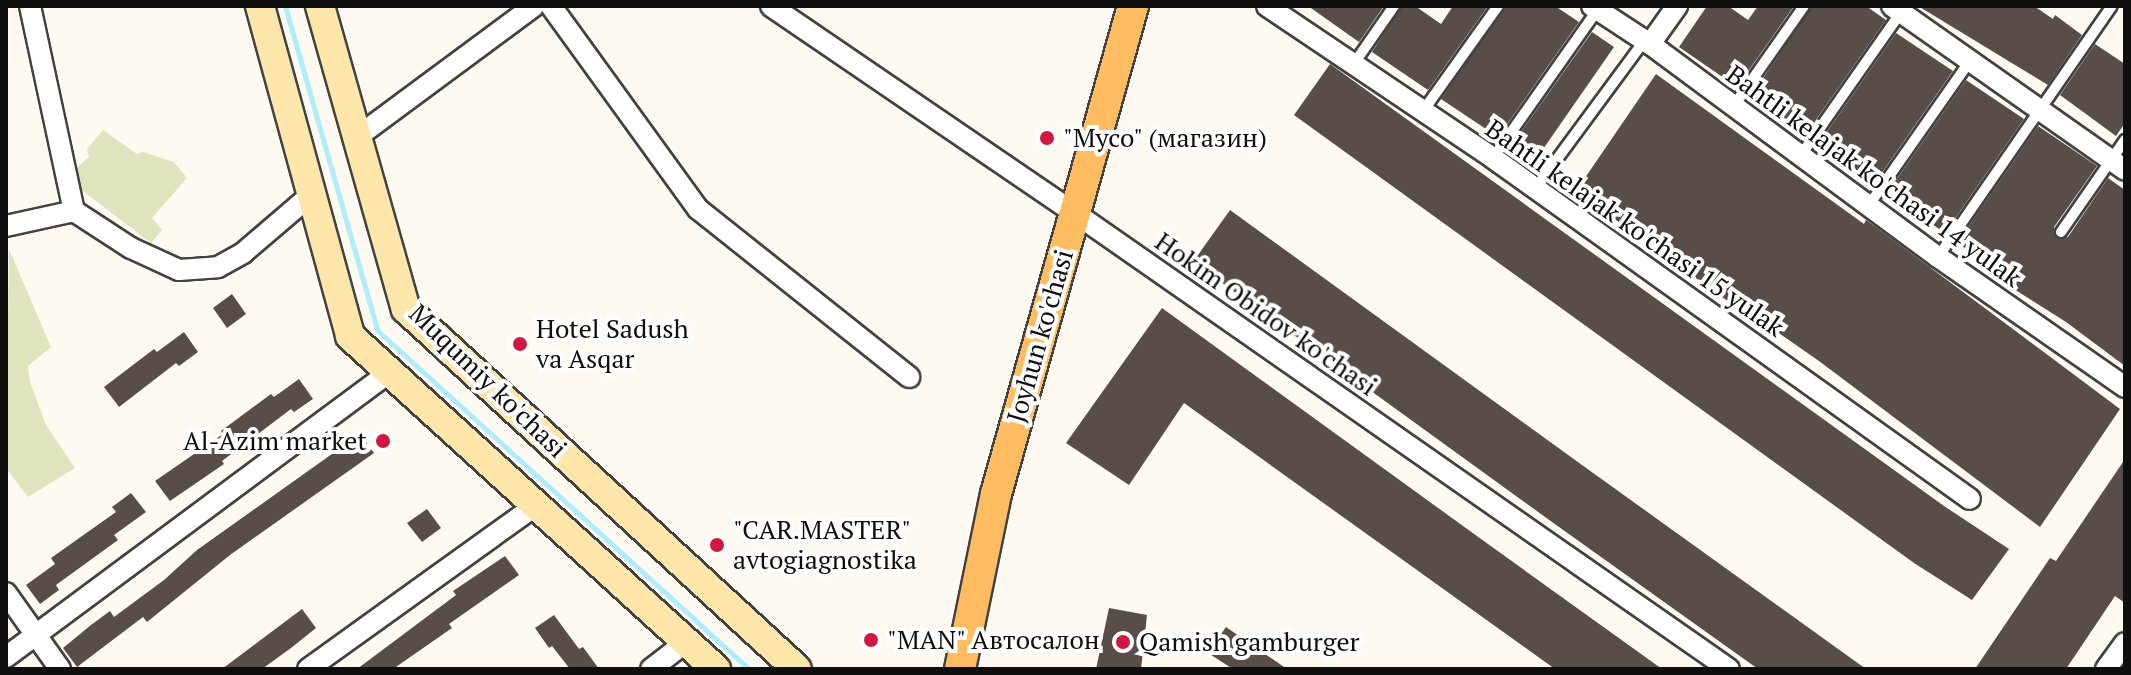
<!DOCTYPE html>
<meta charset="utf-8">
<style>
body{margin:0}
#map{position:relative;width:2131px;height:675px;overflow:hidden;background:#fffaf1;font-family:"PT Serif",serif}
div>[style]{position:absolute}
.cemetery>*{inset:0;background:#dfe4bf}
.stream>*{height:5px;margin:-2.5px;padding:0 2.5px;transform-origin:2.5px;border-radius:2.5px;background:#b0edfc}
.building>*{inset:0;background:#594d4a}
.roads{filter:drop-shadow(2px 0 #424242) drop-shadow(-2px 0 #424242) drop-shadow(0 2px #424242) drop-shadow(0 -2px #424242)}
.service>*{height:10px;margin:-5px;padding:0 5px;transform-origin:5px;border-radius:5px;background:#fff}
.minor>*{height:20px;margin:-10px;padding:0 10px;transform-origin:10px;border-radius:10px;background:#fff}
.secondary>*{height:28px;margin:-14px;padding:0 14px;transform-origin:14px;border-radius:14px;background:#ffe7ac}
.primary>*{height:30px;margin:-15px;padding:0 15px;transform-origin:15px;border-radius:15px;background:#ffbc61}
.dots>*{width:22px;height:22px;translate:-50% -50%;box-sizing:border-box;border:4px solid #fff;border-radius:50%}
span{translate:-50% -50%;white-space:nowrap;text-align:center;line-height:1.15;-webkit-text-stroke:8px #fff;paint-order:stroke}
.poi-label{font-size:26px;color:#0f0f0f}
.left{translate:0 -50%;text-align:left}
.right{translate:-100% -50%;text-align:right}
.street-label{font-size:26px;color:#0f0f0f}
.frame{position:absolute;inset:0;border:8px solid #0f0f0f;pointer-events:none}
</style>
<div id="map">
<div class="cemetery">
<i style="clip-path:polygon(103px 130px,137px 154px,143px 152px,174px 162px,187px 178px,152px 218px,162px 230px,151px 243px,75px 185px,73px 171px,89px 157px,87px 149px)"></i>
<i style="clip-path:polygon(9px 249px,51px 347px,28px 366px,30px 382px,46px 425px,75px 468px,28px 497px,6px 468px)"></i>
</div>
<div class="stream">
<i style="left:285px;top:6px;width:337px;rotate:74.1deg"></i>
<i style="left:377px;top:330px;width:503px;rotate:42.34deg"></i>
</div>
<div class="building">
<i style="clip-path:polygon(1308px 6px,1384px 6px,1359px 42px)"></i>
<i style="clip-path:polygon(1402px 6px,1415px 6px,1441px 24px,1453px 6px,1488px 6px,1428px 90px,1372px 52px)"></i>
<i style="clip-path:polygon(1506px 6px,1555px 6px,1579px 22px,1498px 137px,1441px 99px)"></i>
<i style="clip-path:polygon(1707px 6px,1728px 6px,1748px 20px,1758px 6px,1794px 6px,1737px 87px,1679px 47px)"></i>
<i style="clip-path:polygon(1812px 6px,1866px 6px,1886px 20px,1806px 134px,1751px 96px)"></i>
<i style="clip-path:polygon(1918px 6px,2034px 6px,2053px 19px,2055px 15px,2082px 35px,2048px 85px)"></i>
<i style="clip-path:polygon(1592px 32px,1614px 47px,1532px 165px,1509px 149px)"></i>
<i style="clip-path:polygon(1896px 33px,1953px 71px,1874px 184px,1819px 143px)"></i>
<i style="clip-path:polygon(2095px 44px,2125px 64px,2125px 123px,2116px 136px,2060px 95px)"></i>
<i style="clip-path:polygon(1330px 64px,1944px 506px,2009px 549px,1972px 600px,1914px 563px,1294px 115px)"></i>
<i style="clip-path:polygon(1656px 74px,1864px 224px,1866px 220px,1884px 233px,2120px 409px,2040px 527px,1819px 361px,1776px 331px,1773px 334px,1576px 191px)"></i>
<i style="clip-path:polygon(1966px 80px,2024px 119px,1945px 233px,1887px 193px)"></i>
<i style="clip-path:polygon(2038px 126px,2097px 166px,2054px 227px,2056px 238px,2068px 237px,2108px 178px,2125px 190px,2125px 366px,2066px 322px,1998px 279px,2003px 272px,1957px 243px)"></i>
<i style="clip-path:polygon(1230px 210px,1582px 465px,1866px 669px,1758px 669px,1552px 522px,1193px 262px)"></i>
<i style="clip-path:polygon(232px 294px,246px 314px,227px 328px,213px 308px)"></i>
<i style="clip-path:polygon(1162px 308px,1481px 539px,1662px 669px,1555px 669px,1184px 403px,1129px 485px,1066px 443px)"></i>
<i style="clip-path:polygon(184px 332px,198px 352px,179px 366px,176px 363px,119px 407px,104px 387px,154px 349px,157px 352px)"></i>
<i style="clip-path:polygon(299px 379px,313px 399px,294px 412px,291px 409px,222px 461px,224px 464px,170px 501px,155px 481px,223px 434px,221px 431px,271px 394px,274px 397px)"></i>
<i style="clip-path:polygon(360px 434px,374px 453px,230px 555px,147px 622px,143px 617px,77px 667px,63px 648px,91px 625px,110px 611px,114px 617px,164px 580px,197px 550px)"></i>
<i style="clip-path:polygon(2125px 459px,2125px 603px,2115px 596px,2066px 669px,1975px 669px,2050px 558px,2056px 561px)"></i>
<i style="clip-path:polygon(131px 493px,146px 512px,114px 535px,118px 540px,56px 585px,59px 590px,40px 604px,26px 585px,55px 564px,51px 558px,116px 512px,112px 507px)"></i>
<i style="clip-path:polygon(427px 509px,441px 528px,422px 542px,407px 523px)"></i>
<i style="clip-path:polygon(505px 556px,519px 575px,449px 624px,452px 628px,393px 669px,357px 669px,456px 595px,453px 591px)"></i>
<i style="clip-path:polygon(1109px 608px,1147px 615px,1141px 669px,1096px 669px)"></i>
<i style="clip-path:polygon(302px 609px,316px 628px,291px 648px,262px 669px,222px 669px)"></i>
<i style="clip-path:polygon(554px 615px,579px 649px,583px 647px,599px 669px,570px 669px,552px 646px,549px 648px,535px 628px)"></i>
<i style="clip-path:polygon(1226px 627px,1287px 669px,1233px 669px,1208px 653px)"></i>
</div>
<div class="roads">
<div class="service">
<i style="left:1353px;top:65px;width:72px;rotate:-55.2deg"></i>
<i style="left:1733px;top:107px;width:123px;rotate:-54.9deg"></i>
<i style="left:1423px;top:111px;width:129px;rotate:-54.5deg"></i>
<i style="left:1801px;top:155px;width:176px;rotate:-55deg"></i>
<i style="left:1493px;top:158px;width:184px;rotate:-54.8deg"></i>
<i style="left:1535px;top:189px;width:185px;rotate:-53.6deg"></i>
<i style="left:1869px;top:205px;width:176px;rotate:-55deg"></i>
<i style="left:2061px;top:232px;width:112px;rotate:-55.2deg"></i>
<i style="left:1938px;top:257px;width:305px;rotate:-55.3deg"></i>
</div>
<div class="minor">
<i style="left:30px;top:6px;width:210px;rotate:77.9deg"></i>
<i style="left:74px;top:211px;width:68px;rotate:33deg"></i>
<i style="left:131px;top:248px;width:53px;rotate:24.6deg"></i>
<i style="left:179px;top:270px;width:39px;rotate:-4deg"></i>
<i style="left:218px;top:267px;width:29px;rotate:-29deg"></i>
<i style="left:243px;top:253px;width:91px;rotate:-40.5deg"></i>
<i style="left:551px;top:6px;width:251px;rotate:54.1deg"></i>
<i style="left:698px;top:209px;width:270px;rotate:38.5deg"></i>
<i style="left:771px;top:6px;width:368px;rotate:34.3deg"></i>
<i style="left:1075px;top:213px;width:797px;rotate:34.89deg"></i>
<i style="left:1267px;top:6px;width:272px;rotate:33.9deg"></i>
<i style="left:1493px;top:158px;width:586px;rotate:35.56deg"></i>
<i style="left:1592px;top:6px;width:69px;rotate:33.2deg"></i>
<i style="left:1650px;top:44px;width:358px;rotate:36.5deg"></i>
<i style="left:1938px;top:257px;width:228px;rotate:34.8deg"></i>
<i style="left:1892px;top:6px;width:285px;rotate:35.1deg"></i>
<i style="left:1650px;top:44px;width:47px;rotate:-54.6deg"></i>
<i style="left:357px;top:137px;width:220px;rotate:-36.5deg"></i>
<i style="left:6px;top:226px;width:70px;rotate:-12.4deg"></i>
<i style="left:6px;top:593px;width:93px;rotate:54.6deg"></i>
<i style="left:6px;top:657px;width:478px;rotate:-36.6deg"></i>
<i style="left:308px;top:669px;width:281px;rotate:-35.7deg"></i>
<i style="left:651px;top:669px;width:44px;rotate:-37.6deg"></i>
<i style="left:2106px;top:669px;width:32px;rotate:-54deg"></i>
</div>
<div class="secondary">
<i style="left:260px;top:6px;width:342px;rotate:74.7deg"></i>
<i style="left:350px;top:336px;width:495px;rotate:42.3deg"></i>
<i style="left:320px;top:6px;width:315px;rotate:74.2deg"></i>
<i style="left:406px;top:309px;width:531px;rotate:42.64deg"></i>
</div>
<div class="primary">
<i style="left:960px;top:669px;width:179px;rotate:-78.4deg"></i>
<i style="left:996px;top:494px;width:507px;rotate:-74.32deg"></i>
</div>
</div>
<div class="dots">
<i style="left:1047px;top:138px;background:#ce1942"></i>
<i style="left:520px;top:344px;background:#ce1942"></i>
<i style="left:383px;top:441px;background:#ce1942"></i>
<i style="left:717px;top:545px;background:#ce1942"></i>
<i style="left:871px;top:640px;background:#ce1942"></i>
<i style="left:1123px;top:642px;background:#ce1942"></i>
</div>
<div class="poi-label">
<span class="left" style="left:1063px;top:138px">"Мусо" (магазин)</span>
<span class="left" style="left:536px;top:344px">Hotel Sadush<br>va Asqar</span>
<span class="right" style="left:367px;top:441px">Al-Azim market</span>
<span class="left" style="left:733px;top:545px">"CAR.MASTER"<br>avtogiagnostika</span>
<span class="left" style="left:887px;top:640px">"MAN" Автосалон</span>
<span class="left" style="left:1139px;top:642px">Qamish gamburger</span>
</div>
<div class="street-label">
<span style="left:1874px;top:176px;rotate:36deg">Bahtli kelajak ko'chasi 14 yulak</span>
<span style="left:1635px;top:228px;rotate:35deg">Bahtli kelajak ko'chasi 15 yulak</span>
<span style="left:1266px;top:314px;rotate:35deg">Hokim Obidov ko'chasi</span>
<span style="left:1040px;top:336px;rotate:-74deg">Joyhun ko'chasi</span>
<span style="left:488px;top:381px;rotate:44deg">Muqumiy ko'chasi</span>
</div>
<div class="frame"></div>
</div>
